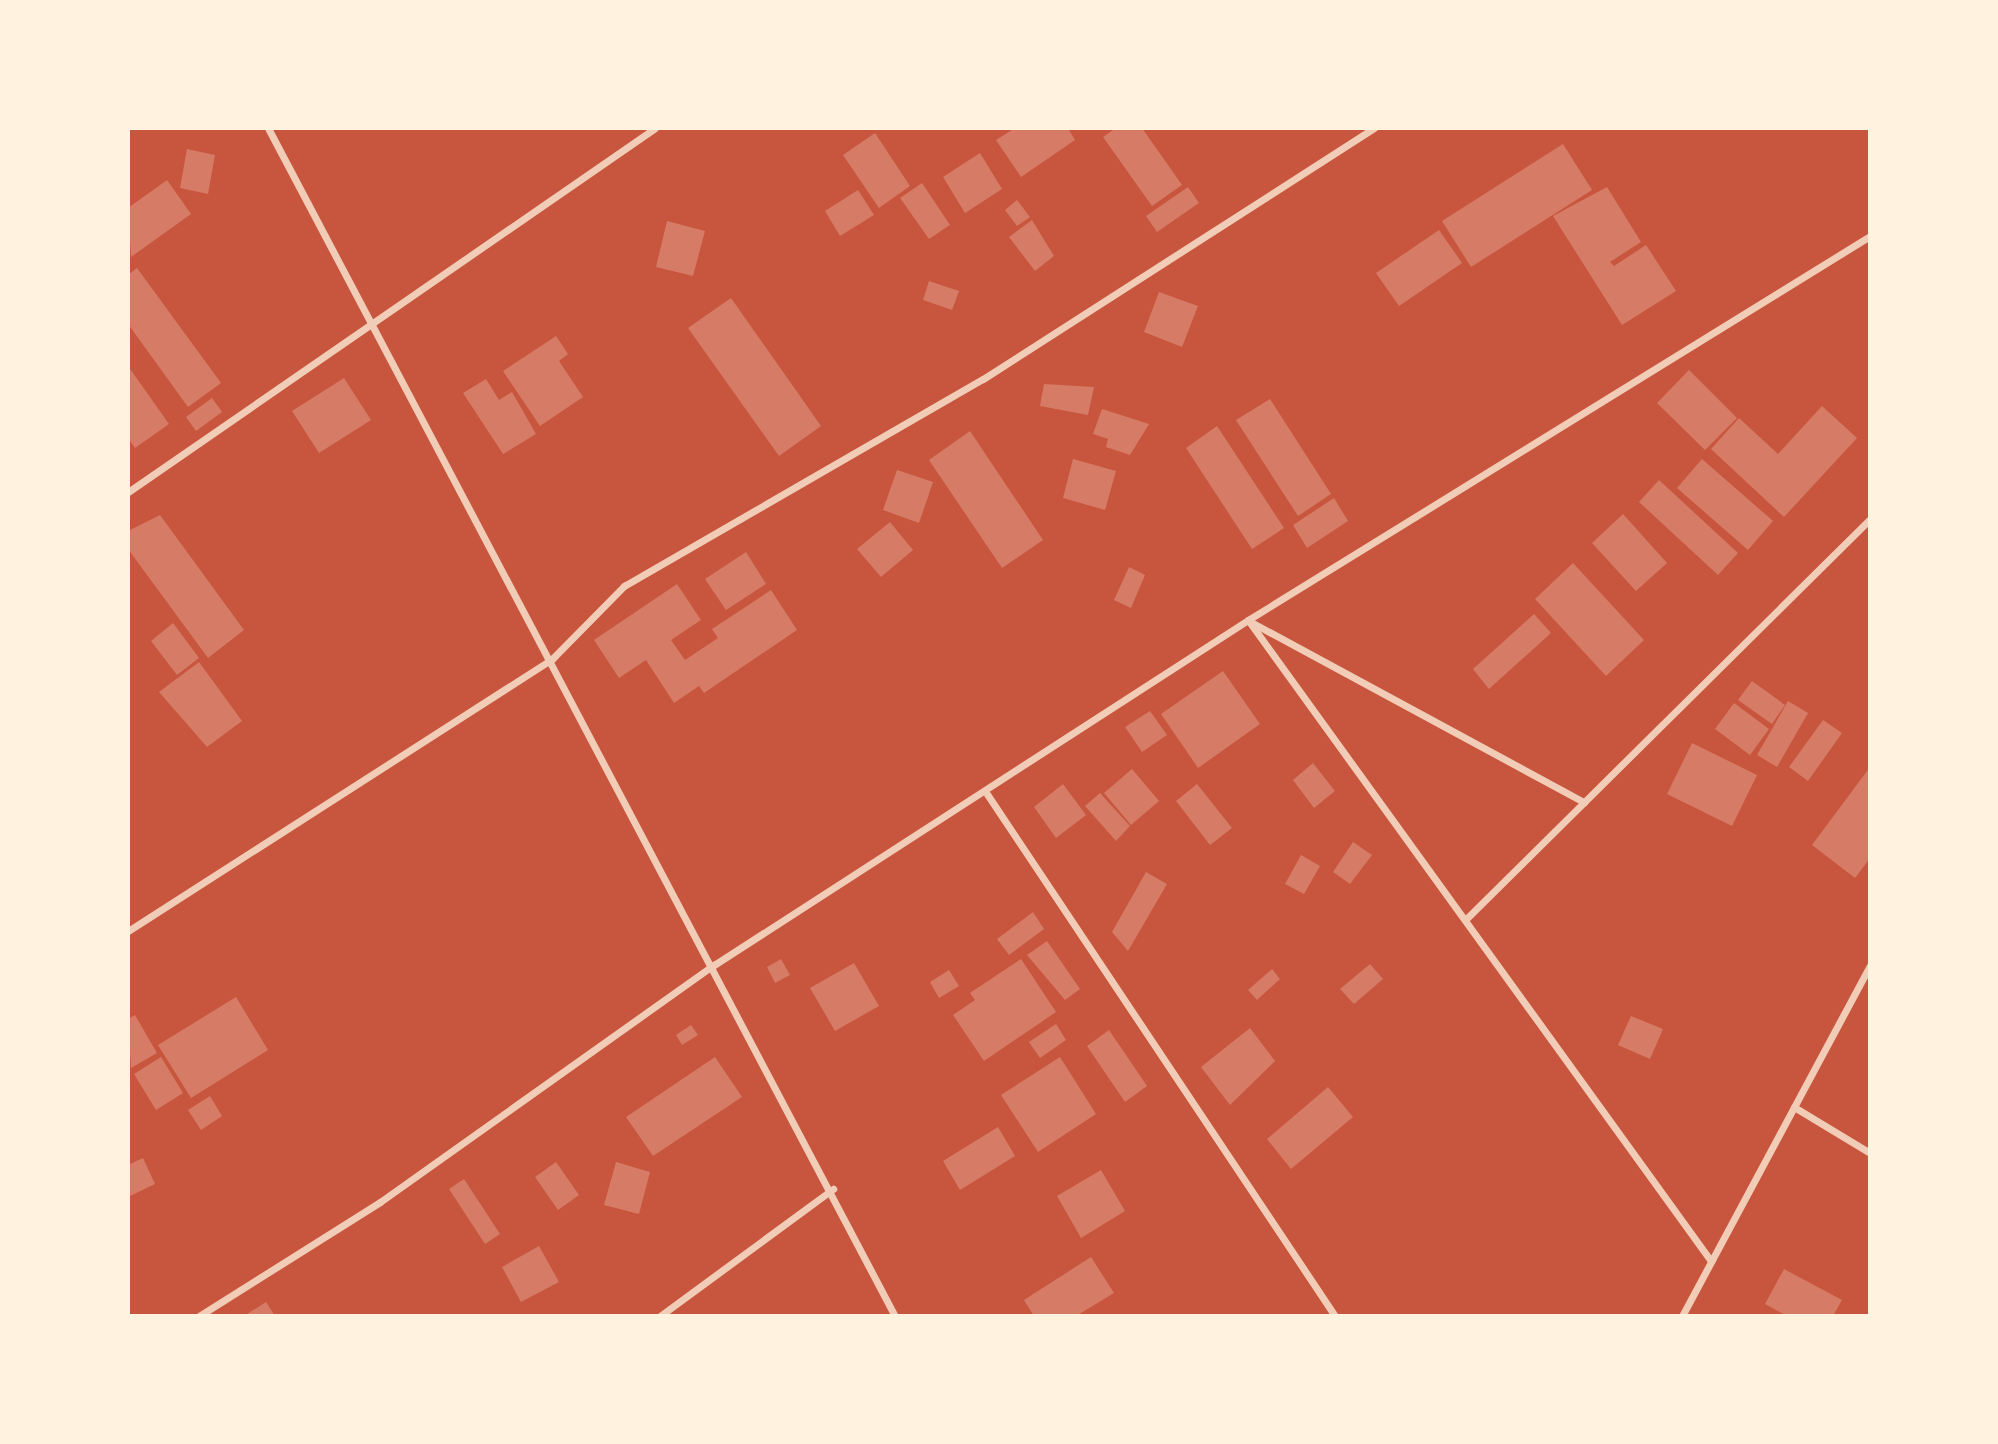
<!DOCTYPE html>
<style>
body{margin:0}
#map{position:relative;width:1998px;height:1444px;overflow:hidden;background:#c8553d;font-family:Mulish,sans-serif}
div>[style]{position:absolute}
.building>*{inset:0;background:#d67c66}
.minor>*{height:7px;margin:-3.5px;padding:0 3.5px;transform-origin:3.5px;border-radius:3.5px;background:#f1ccb7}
span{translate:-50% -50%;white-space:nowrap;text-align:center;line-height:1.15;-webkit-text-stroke:5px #fff3e0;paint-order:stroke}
.frame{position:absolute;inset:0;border:130px solid #fff3e0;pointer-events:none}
</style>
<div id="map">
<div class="building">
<i style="clip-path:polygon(1015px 128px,1068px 128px,1075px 140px,1021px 177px,996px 140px)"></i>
<i style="clip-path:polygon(1116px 128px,1142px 128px,1182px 185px,1152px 206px,1103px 137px)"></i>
<i style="clip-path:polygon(875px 133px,910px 186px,879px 208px,843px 155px)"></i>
<i style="clip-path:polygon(1563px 144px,1592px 190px,1471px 267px,1442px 221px)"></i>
<i style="clip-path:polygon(187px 149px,215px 155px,208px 194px,180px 188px)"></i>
<i style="clip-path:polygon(980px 153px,1002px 189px,965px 213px,943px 177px)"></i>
<i style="clip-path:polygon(167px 180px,191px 214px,131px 257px,128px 208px)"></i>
<i style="clip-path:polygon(922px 183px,950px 225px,929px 239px,900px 198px)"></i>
<i style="clip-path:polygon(1188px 187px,1199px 203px,1157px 232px,1146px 216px)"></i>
<i style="clip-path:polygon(1607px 187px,1641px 242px,1610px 262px,1614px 266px,1646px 245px,1676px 291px,1622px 325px,1553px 216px)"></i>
<i style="clip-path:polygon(858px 190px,874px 215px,840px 236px,825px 211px)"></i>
<i style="clip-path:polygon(1017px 200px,1030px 217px,1017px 226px,1005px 210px)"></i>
<i style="clip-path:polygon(1032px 220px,1054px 256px,1035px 271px,1009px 237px)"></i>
<i style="clip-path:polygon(667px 221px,705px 231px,693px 276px,656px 267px)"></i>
<i style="clip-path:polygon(1439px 230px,1462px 263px,1399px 306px,1376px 273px)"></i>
<i style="clip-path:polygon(137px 268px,221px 383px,188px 407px,128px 324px,128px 275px)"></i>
<i style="clip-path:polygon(929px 281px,959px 291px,952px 310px,923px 300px)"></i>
<i style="clip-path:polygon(1159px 292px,1198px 306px,1182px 347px,1144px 332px)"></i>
<i style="clip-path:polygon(731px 298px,821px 426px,779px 456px,688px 328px)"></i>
<i style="clip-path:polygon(556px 336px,568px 354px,559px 361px,583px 397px,540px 426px,503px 371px)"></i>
<i style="clip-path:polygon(128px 366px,169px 424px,135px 448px,128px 438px)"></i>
<i style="clip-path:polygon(1689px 370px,1737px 418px,1705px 450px,1657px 403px)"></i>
<i style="clip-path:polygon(344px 378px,371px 420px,319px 453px,292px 411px)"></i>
<i style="clip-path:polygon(486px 379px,499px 400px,512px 392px,536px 434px,503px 454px,463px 393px)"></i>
<i style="clip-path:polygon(1044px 384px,1094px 387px,1088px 415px,1040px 406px)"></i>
<i style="clip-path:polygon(212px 398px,222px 412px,196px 431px,186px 417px)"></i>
<i style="clip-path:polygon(1270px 399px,1331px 494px,1298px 516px,1236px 420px)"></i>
<i style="clip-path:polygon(1822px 406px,1857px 438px,1784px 517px,1711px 449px,1739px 418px,1778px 454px)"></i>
<i style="clip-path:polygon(1102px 409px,1149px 424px,1130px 455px,1106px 447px,1108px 439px,1093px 434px)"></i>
<i style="clip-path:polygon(1217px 426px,1284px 528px,1252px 549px,1186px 448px)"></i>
<i style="clip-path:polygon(970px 431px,1043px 540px,1002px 568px,929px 460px)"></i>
<i style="clip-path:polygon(1073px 459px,1116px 471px,1105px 510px,1063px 498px)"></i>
<i style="clip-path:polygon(1702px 459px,1773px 521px,1748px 550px,1677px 488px)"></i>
<i style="clip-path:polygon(897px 470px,933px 482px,919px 523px,883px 510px)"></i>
<i style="clip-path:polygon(1659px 480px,1738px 553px,1718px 575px,1639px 502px)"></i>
<i style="clip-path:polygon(1334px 498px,1348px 521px,1307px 548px,1293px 525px)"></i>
<i style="clip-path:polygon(1623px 514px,1667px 563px,1636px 591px,1592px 543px)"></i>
<i style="clip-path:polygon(160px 515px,244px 630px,208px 658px,128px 549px,128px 531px)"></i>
<i style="clip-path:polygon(890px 522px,913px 550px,881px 577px,857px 549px)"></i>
<i style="clip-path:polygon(746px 552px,766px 584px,726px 610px,705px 579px)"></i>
<i style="clip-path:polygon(1573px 563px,1644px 640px,1606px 676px,1535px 599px)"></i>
<i style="clip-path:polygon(1129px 567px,1145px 575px,1131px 608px,1114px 600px)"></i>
<i style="clip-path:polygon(677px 584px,701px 620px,671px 640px,685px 660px,718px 638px,712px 629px,771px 590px,797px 630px,704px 693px,699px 686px,674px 703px,646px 660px,619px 678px,594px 640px)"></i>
<i style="clip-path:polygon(1534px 614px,1551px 633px,1489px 689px,1473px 669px)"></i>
<i style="clip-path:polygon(173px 623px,199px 658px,177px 675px,151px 641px)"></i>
<i style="clip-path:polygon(199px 662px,242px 721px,207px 747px,159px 692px)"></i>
<i style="clip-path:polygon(1223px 671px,1260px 724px,1198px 768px,1161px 714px)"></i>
<i style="clip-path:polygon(1752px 681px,1785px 705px,1772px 724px,1738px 700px)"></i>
<i style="clip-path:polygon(1788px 701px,1808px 713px,1777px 767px,1757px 755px)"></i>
<i style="clip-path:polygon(1734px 703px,1769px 729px,1750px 755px,1715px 729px)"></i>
<i style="clip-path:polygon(1150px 711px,1167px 735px,1142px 752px,1125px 727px)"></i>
<i style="clip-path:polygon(1823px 720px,1842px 733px,1808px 781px,1789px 767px)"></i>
<i style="clip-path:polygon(1692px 743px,1757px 775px,1732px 826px,1667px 794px)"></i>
<i style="clip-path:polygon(1313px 763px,1335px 791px,1314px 808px,1293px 780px)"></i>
<i style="clip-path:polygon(1870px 767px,1870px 858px,1855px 878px,1812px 845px)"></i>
<i style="clip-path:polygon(1132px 769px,1159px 801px,1131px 825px,1104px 793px)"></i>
<i style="clip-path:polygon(1063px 784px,1086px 815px,1056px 838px,1034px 807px)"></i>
<i style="clip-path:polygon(1197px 784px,1232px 828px,1210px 845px,1176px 801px)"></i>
<i style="clip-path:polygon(1100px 793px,1130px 826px,1116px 841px,1085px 806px)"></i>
<i style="clip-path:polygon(1353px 842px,1372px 855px,1350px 884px,1333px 872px)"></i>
<i style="clip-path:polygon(1301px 855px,1320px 866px,1304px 894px,1285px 884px)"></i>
<i style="clip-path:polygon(1146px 872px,1167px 884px,1128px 951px,1112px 932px)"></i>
<i style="clip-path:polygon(1033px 912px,1044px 929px,1009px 955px,997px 939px)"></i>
<i style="clip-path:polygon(1047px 941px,1080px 989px,1065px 1000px,1027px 955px)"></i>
<i style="clip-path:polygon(781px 959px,790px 975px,775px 983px,767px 967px)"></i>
<i style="clip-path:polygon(1021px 959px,1056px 1012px,984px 1061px,953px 1015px,975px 1000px,970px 993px)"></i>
<i style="clip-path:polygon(854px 963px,879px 1006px,835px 1031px,810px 988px)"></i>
<i style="clip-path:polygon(1370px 964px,1383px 979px,1354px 1004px,1340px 989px)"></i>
<i style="clip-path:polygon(1272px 969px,1280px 979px,1257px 1000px,1248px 990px)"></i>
<i style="clip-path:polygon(949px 970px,959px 986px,939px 998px,930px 982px)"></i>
<i style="clip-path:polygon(236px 997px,268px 1050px,191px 1098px,158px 1045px)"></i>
<i style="clip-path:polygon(135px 1015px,157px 1053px,131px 1068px,128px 1019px)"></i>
<i style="clip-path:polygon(1631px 1016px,1663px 1029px,1650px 1059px,1618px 1045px)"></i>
<i style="clip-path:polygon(1056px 1024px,1066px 1040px,1040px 1058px,1029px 1042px)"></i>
<i style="clip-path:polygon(691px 1025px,698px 1035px,682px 1045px,676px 1035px)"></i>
<i style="clip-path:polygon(1250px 1028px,1275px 1061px,1230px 1105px,1201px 1067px)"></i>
<i style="clip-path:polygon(1109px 1030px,1147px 1086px,1125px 1102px,1087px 1046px)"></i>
<i style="clip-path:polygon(161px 1057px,183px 1093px,156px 1110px,134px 1074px)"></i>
<i style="clip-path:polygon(715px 1057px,742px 1097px,653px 1156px,626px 1117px)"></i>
<i style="clip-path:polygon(1060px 1057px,1096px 1114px,1038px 1152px,1001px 1095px)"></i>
<i style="clip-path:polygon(1328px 1087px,1353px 1117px,1291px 1169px,1267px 1139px)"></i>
<i style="clip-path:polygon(210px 1096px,222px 1116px,201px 1130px,188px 1110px)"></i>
<i style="clip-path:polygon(998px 1127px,1015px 1156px,960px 1190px,943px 1161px)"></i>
<i style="clip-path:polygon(143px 1158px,155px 1184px,128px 1197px,128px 1165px)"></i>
<i style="clip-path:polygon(556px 1162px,579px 1195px,558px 1210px,535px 1177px)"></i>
<i style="clip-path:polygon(616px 1162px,650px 1172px,639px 1214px,604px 1205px)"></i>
<i style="clip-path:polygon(1101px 1170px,1125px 1211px,1081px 1238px,1057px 1196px)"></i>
<i style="clip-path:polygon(464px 1179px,500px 1234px,485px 1244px,449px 1189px)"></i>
<i style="clip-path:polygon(539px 1246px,559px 1282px,521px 1302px,502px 1267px)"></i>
<i style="clip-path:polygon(1091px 1257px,1114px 1293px,1076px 1316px,1034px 1316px,1024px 1300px)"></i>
<i style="clip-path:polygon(1784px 1269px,1842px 1300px,1833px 1316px,1787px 1316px,1765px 1304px)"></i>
<i style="clip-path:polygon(266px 1302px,275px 1316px,244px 1316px)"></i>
</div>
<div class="minor">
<i style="left:268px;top:128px;width:1343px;rotate:62.18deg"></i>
<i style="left:128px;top:492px;width:640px;rotate:-34.63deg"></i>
<i style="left:1248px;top:620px;width:791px;rotate:54.16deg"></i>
<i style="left:1249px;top:621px;width:381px;rotate:28.4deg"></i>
<i style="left:987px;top:794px;width:627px;rotate:56.31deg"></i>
<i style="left:1465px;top:920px;width:570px;rotate:-44.72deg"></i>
<i style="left:128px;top:931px;width:504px;rotate:-32.68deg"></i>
<i style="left:552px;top:659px;width:103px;rotate:-45.4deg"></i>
<i style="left:624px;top:586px;width:414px;rotate:-30deg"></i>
<i style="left:983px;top:379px;width:465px;rotate:-32.7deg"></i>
<i style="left:1794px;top:1107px;width:89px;rotate:31.2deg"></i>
<i style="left:199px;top:1316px;width:214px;rotate:-32.2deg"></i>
<i style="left:380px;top:1202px;width:410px;rotate:-35.4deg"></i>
<i style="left:714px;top:965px;width:636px;rotate:-32.87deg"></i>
<i style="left:1248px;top:620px;width:731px;rotate:-31.69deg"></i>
<i style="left:660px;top:1316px;width:215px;rotate:-36.3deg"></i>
<i style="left:1682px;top:1316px;width:397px;rotate:-61.8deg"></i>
</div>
<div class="frame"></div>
</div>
